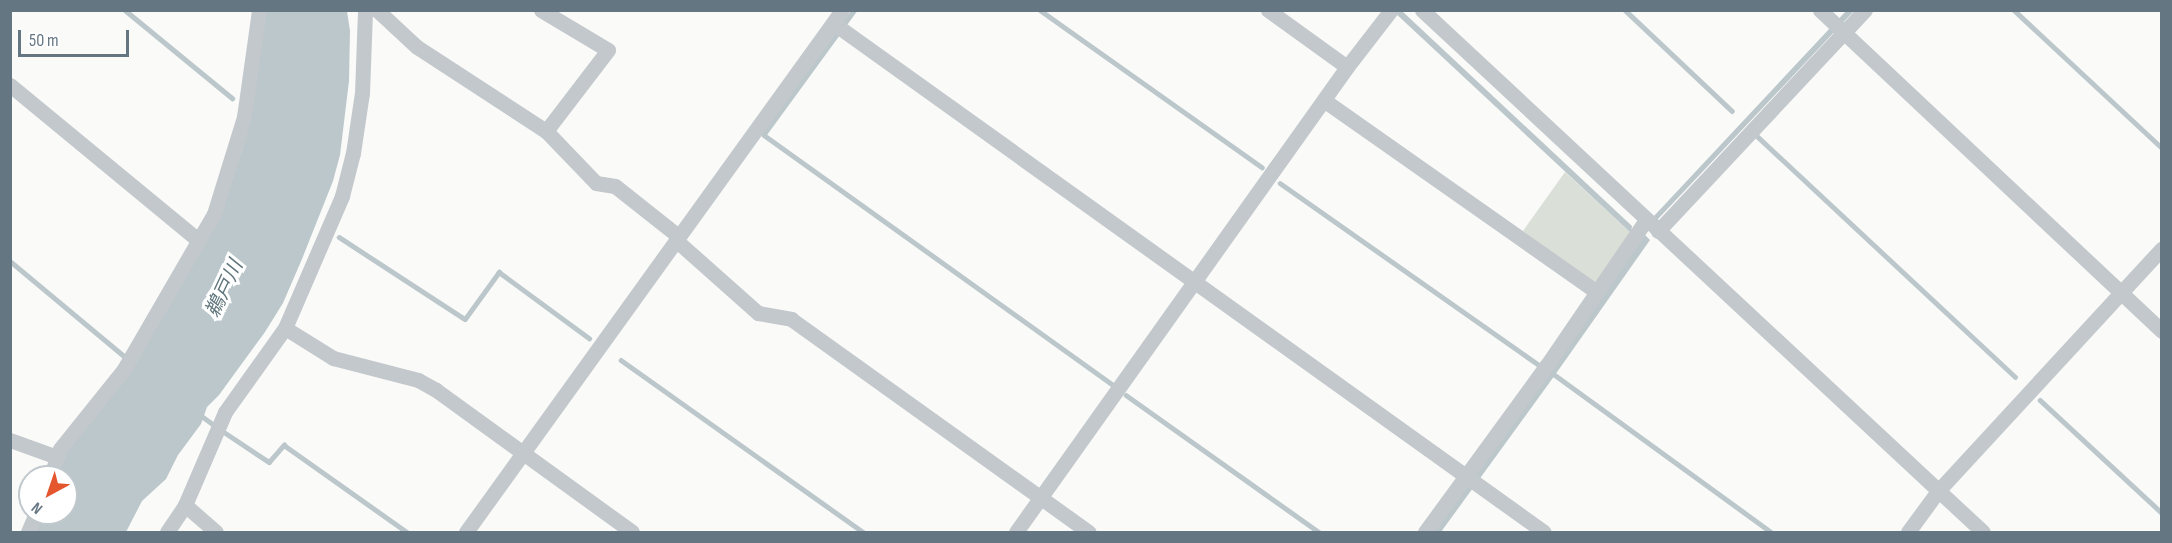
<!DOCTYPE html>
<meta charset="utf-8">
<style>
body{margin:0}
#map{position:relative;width:2172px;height:543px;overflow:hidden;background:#fafaf8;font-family:"Sofia Sans Condensed","Noto Sans JP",sans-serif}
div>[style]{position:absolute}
.green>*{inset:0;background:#dadfd7}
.water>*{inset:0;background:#bbc7cb}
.stream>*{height:4.5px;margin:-2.25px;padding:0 2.25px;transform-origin:2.25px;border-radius:2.25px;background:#bbc7cb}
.minor>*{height:15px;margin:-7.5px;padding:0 7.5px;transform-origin:7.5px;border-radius:7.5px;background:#c3c8cc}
span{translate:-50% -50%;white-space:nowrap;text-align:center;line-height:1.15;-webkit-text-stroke:6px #fff;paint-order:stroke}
.water-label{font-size:20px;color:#60757c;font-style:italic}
.frame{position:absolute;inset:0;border:12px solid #657683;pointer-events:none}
.north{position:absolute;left:18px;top:465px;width:60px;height:60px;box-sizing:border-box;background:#fff;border:2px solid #c1c8cd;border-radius:50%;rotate:220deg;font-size:16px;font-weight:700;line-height:24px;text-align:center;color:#657683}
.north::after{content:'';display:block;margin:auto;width:21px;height:27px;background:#e4572e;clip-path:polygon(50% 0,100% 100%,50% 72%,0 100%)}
.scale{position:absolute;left:18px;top:30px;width:111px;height:27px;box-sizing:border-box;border:3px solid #657683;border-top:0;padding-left:8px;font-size:18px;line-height:21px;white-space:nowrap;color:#657683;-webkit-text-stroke:4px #fff;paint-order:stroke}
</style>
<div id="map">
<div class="green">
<i style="clip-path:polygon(1565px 172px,1631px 233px,1596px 284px,1523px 231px)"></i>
</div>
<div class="water">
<i style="clip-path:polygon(266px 11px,347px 11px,350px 31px,349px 81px,340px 155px,333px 181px,302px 259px,283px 303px,265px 332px,219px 395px,207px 407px,201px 424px,178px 455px,166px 479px,142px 501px,126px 532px,36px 532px,43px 513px,66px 513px,66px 477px,57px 477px,67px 450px,135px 362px,219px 217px,243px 147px)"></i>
<i style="clip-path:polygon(1393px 11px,1402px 11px,1632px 226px,1631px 233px)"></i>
<i style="clip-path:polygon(1846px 11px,1854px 11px,1658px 219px,1656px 226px,1654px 216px)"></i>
<i style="clip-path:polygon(1645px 235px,1650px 240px,1555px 375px,1441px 532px,1433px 532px)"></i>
</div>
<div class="stream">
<i style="left:125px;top:10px;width:139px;rotate:39.4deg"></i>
<i style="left:1040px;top:10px;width:272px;rotate:35.3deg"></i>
<i style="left:1625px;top:10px;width:147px;rotate:43.3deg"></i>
<i style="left:2014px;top:10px;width:202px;rotate:43deg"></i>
<i style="left:844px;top:24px;width:17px;rotate:-54deg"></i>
<i style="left:839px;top:32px;width:127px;rotate:126.1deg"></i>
<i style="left:764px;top:135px;width:429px;rotate:35.6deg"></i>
<i style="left:1757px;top:136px;width:353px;rotate:43deg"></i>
<i style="left:1280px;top:183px;width:317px;rotate:35.1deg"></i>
<i style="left:339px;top:237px;width:150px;rotate:33.1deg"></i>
<i style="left:465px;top:319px;width:58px;rotate:-54.1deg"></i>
<i style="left:499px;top:272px;width:112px;rotate:36.3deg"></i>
<i style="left:10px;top:261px;width:148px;rotate:39.8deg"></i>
<i style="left:621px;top:360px;width:297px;rotate:35.4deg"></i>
<i style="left:1555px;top:375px;width:267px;rotate:36deg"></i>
<i style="left:1126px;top:395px;width:237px;rotate:35.4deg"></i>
<i style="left:2040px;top:400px;width:166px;rotate:42.8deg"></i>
<i style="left:199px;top:414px;width:19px;rotate:36deg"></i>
<i style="left:224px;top:432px;width:54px;rotate:33.7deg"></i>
<i style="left:269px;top:462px;width:23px;rotate:-49deg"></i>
<i style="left:284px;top:445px;width:151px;rotate:35.3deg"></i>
</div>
<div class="minor">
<i style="left:377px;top:10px;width:54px;rotate:42.8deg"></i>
<i style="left:417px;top:47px;width:154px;rotate:33.1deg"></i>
<i style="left:546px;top:131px;width:72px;rotate:46.1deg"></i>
<i style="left:596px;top:183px;width:19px;rotate:9deg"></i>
<i style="left:615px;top:186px;width:80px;rotate:38.4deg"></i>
<i style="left:541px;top:10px;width:78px;rotate:30.8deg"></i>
<i style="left:608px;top:50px;width:102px;rotate:127.4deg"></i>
<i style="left:1268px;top:10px;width:97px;rotate:35.8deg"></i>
<i style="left:1422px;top:10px;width:766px;rotate:42.94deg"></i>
<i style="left:1820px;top:10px;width:469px;rotate:43.2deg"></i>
<i style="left:833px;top:23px;width:874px;rotate:35.6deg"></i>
<i style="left:10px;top:85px;width:245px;rotate:39.5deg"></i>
<i style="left:1325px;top:101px;width:332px;rotate:35.1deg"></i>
<i style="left:1658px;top:231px;width:303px;rotate:-46.9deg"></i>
<i style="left:678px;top:242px;width:107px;rotate:41.6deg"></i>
<i style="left:758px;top:313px;width:34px;rotate:10deg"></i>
<i style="left:791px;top:319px;width:366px;rotate:35.6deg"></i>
<i style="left:285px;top:328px;width:57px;rotate:32deg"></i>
<i style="left:333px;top:358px;width:88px;rotate:14.5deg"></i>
<i style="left:418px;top:380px;width:21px;rotate:29deg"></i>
<i style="left:436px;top:390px;width:242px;rotate:35.9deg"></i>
<i style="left:10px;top:440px;width:50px;rotate:19.9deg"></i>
<i style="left:50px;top:477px;width:30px;rotate:-70deg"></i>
<i style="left:60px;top:449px;width:102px;rotate:-51.3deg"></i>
<i style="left:124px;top:369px;width:179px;rotate:-59.9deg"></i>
<i style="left:214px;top:214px;width:102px;rotate:-72.8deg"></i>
<i style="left:244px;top:117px;width:108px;rotate:-82deg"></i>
<i style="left:185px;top:505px;width:41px;rotate:41.1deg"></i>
<i style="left:28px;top:532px;width:21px;rotate:-67deg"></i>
<i style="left:167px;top:532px;width:32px;rotate:-56deg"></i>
<i style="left:185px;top:505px;width:101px;rotate:-66.7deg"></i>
<i style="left:225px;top:412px;width:103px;rotate:-54.5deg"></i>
<i style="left:285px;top:328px;width:144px;rotate:-66.6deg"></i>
<i style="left:342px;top:196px;width:44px;rotate:-75.7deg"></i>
<i style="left:353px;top:153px;width:61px;rotate:-81.5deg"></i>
<i style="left:362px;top:93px;width:83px;rotate:-87.9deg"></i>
<i style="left:466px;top:532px;width:643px;rotate:-54.23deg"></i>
<i style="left:1016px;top:532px;width:571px;rotate:-54.56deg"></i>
<i style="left:1347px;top:67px;width:72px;rotate:-52.3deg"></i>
<i style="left:1425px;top:532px;width:207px;rotate:-53.9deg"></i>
<i style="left:1547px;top:365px;width:176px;rotate:-55.7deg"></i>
<i style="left:1908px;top:532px;width:51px;rotate:-53.8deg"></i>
<i style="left:1938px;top:491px;width:330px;rotate:-47.3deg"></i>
</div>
<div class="water-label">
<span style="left:225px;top:289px;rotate:-65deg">鵜戸川</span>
</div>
<div class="frame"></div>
<div class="north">N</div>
<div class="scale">50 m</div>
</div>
